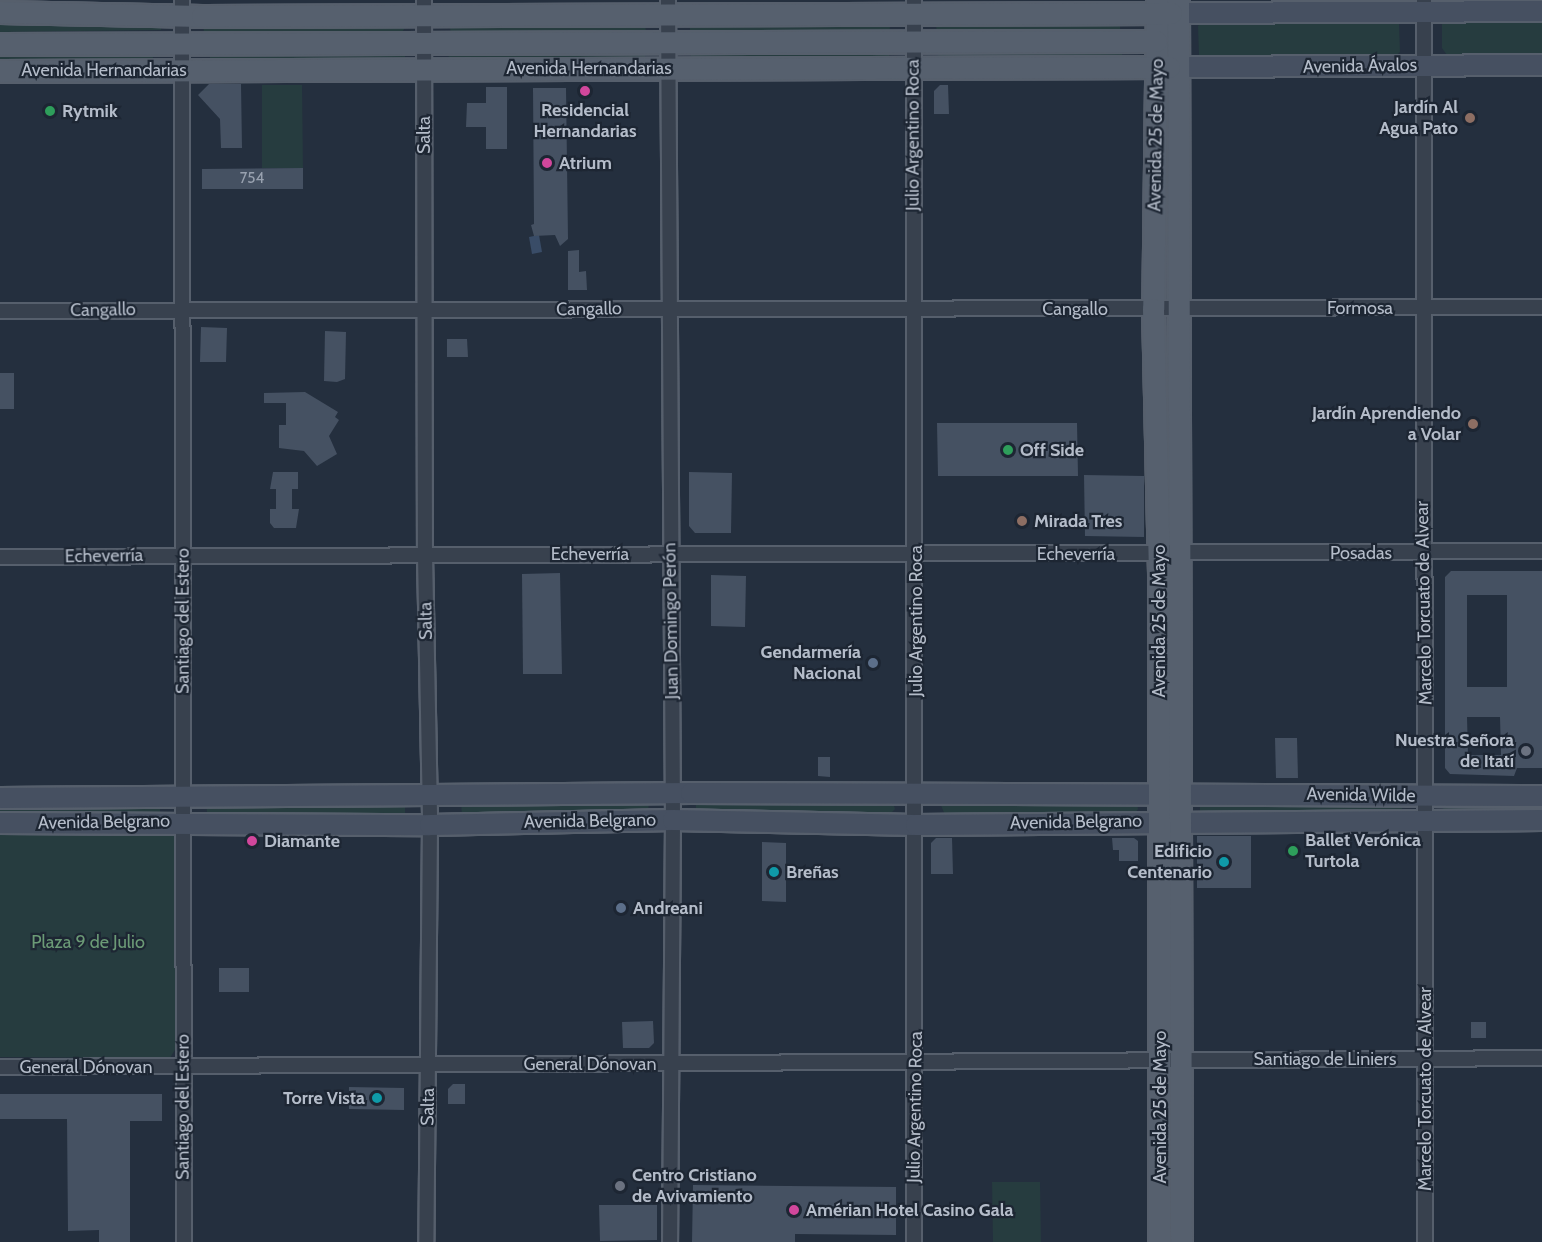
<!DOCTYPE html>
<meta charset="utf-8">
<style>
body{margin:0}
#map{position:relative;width:1542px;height:1242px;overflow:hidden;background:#242f3e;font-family:Cabin,sans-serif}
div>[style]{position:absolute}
.green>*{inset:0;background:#263c3f}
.water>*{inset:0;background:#394c67}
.building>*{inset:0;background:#455162}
.roads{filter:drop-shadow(2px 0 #565f6c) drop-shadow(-2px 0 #565f6c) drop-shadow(0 2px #565f6c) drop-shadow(0 -2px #565f6c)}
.minor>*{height:14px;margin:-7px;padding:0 7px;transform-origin:7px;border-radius:7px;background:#38414e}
.secondary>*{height:20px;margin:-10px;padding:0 10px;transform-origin:10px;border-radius:10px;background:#465061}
.primary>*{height:21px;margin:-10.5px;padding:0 10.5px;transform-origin:10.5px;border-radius:10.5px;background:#56606e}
.dots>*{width:16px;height:16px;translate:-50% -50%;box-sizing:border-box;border:3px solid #1d2633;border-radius:50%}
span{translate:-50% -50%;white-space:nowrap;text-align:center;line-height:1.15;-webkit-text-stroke:4.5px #1d2633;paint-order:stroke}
.number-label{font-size:15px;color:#98a1af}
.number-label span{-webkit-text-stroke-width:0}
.street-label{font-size:18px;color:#b4bcc9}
.poi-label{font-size:18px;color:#b4bcc9;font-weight:700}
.right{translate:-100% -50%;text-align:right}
.left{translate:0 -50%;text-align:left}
.park-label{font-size:18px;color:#6b9a76}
</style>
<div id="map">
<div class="green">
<i style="clip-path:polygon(1542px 17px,1542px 59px,1449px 58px,1442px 48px,1442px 24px,1448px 18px)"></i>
<i style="clip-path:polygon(1120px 18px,1120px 31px,937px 32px,935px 20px)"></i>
<i style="clip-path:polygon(1392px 18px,1399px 24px,1400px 52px,1392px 59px,1205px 59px,1199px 55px,1198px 26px,1205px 20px)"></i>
<i style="clip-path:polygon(0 19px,161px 24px,161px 30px,0 32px)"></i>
<i style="clip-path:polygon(690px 19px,891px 21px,889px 33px,690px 33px)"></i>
<i style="clip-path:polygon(203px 21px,403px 23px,406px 26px,401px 34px,204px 34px)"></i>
<i style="clip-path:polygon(645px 21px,646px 33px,451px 34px,449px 22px)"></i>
<i style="clip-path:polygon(939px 46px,1122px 49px,1122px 60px,938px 59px)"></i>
<i style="clip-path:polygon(0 47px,155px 50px,152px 61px,0 60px)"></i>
<i style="clip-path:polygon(645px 47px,645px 60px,449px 61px,448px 49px)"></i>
<i style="clip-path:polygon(889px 47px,889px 58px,691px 61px,691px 48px)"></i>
<i style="clip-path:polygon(210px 49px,405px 51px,405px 58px,210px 61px)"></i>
<i style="clip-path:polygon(262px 85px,302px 85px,303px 168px,262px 168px)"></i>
<i style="clip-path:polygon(1165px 92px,1171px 93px,1169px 284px,1166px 284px)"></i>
<i style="clip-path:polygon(1168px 330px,1170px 333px,1169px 532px,1166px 531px)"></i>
<i style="clip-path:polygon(405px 800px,405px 816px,212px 816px,207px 812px,206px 803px)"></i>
<i style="clip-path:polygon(696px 800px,893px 803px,895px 809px,891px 813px,696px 813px)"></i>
<i style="clip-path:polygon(1542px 800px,1542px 814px,1446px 814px,1443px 810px,1444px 804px)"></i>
<i style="clip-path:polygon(160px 801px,160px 816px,0 819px,0 803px)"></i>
<i style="clip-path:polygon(461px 801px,649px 802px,648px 813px,462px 818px)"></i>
<i style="clip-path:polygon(1402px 802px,1402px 809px,1398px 813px,1207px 814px,1200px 812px,1200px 803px)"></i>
<i style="clip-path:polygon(940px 803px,1137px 804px,1138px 809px,1134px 815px,945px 815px)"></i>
<i style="clip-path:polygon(165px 827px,175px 835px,176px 1048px,170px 1058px,0 1057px,0 830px)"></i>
<i style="clip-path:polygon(992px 1182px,1040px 1182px,1041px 1242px,993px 1242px)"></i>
</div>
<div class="water">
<i style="clip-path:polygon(539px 235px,542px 252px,532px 254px,529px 237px)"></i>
</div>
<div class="building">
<i style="clip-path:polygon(209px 84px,241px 84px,242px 148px,221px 148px,220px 119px,198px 95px)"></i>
<i style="clip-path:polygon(940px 85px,948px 85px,949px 114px,934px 114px,934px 91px)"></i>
<i style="clip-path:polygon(486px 87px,507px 87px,507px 149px,486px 149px,486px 127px,466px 127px,467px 103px,486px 103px)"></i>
<i style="clip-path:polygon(533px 88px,566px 88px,568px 239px,560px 246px,555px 235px,534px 236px,531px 225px,534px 224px)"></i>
<i style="clip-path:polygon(303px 168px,303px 189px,202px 189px,202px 169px)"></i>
<i style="clip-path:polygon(579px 250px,579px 272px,586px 271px,587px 290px,568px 290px,568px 251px)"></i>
<i style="clip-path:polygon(201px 327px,227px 328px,226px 362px,200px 362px)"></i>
<i style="clip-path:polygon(325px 331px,346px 332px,345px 379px,337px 382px,324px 381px)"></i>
<i style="clip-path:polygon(447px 339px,467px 339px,468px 357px,447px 357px)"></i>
<i style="clip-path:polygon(0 373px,14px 373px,14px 409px,0 409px)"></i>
<i style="clip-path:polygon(305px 392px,338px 412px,335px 417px,339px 420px,329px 436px,337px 454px,317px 466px,304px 451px,279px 448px,279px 425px,286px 425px,286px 403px,264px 403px,264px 393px)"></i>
<i style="clip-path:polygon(937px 423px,1077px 423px,1078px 476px,938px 476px)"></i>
<i style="clip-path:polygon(273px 472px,298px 472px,298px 489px,292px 489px,292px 509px,299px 509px,296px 528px,274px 528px,270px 523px,270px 509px,276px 509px,276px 489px,270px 489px)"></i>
<i style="clip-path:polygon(689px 472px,732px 473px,731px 533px,695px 533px,689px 526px)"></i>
<i style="clip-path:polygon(1084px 475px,1144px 476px,1144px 537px,1085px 536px)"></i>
<i style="clip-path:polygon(evenodd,1451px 571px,1542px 571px,1542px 768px,1517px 768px,1514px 776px,1450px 774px,1445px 768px,1445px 577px,1451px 571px,1467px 595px,1507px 595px,1507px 687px,1467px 687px,1467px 595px,1451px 571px,1467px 717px,1500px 717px,1501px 755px,1468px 755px,1467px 717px)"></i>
<i style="clip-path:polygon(560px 573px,562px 674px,523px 674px,522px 574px)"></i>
<i style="clip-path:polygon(711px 575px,746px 576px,745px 627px,711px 626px)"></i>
<i style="clip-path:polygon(1275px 738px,1297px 738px,1298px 778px,1276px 778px)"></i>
<i style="clip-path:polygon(818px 757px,830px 757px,830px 777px,818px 776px)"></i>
<i style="clip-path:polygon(1197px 836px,1251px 836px,1251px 888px,1197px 888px)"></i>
<i style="clip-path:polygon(936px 838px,952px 838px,953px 874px,931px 874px,931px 843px)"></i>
<i style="clip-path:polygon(1112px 838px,1134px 838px,1138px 841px,1138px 861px,1119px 861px,1119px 850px,1113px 850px)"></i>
<i style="clip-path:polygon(762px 842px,786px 843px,786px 902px,762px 901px)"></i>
<i style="clip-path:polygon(219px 968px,249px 968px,249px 992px,219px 992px)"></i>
<i style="clip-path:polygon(653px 1021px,654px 1043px,649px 1048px,623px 1048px,622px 1022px)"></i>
<i style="clip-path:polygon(1471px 1022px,1486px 1022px,1486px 1038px,1471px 1038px)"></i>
<i style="clip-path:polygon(453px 1084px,465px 1084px,465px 1104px,448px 1104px,448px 1089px)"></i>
<i style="clip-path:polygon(349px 1087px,404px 1088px,404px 1110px,349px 1109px)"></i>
<i style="clip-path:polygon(0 1094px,162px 1094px,162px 1121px,130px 1121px,130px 1242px,99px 1242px,99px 1230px,68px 1231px,67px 1119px,0 1119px)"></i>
<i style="clip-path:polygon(693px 1185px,896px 1187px,896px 1235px,795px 1234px,795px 1242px,692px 1242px)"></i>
<i style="clip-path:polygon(599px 1205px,657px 1205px,657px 1240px,600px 1241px)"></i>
</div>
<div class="roads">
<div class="minor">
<i style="left:182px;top:0;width:1242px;rotate:89.91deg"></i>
<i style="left:424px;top:0;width:555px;rotate:89.9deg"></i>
<i style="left:425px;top:555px;width:270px;rotate:88.9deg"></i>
<i style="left:430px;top:825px;width:417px;rotate:90.5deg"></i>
<i style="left:668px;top:0;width:820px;rotate:89.65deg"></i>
<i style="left:673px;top:820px;width:422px;rotate:90.4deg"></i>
<i style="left:914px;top:0;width:1242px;rotate:90deg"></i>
<i style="left:1424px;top:0;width:1242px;rotate:89.95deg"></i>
<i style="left:0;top:311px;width:1542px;rotate:-0.15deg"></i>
<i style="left:0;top:557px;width:1542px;rotate:-0.22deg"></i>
<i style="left:0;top:1067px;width:1542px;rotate:-0.33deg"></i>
</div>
<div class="secondary">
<i style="left:1178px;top:13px;width:364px;rotate:-0.3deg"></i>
<i style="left:1179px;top:67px;width:363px;rotate:-0.3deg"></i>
<i style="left:0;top:798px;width:691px;rotate:-0.41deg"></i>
<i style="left:691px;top:793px;width:851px;rotate:0.2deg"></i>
<i style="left:0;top:823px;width:430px;rotate:0.3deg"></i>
<i style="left:430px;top:825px;width:243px;rotate:-1.2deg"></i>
<i style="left:673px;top:820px;width:243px;rotate:1.2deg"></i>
<i style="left:916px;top:825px;width:626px;rotate:-0.46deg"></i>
</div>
<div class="primary">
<i style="left:1157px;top:0;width:309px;rotate:90.7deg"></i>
<i style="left:1153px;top:309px;width:263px;rotate:88.7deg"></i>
<i style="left:1159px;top:572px;width:670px;rotate:90deg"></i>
<i style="left:1178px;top:0;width:1242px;rotate:89.86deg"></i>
<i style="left:0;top:12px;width:202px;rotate:1.1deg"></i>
<i style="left:202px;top:16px;width:969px;rotate:-0.18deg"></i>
<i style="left:0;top:44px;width:1156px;rotate:-0.15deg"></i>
<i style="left:0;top:71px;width:1169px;rotate:-0.2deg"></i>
</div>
</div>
<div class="dots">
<i style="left:585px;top:91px;background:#d1479c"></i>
<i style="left:50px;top:111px;background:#2e9e5b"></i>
<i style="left:1470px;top:118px;background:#8d6e63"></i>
<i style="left:547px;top:163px;background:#d1479c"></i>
<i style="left:1473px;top:424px;background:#8d6e63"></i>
<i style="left:1008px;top:450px;background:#2e9e5b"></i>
<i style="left:1022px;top:521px;background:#8d6e63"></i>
<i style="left:873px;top:663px;background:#5c6f8a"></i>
<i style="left:1526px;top:751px;background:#6b7280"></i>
<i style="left:252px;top:841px;background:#d1479c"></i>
<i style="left:1293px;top:851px;background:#2e9e5b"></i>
<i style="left:1224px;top:862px;background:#0f9aa8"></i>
<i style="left:774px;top:872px;background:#0f9aa8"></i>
<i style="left:621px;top:908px;background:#5c6f8a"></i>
<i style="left:377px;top:1098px;background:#0f9aa8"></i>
<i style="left:620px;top:1186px;background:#6b7280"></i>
<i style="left:794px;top:1210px;background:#d1479c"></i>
</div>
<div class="number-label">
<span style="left:252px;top:179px">754</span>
</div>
<div class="street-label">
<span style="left:1360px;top:66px;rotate:-1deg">Avenida Ávalos</span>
<span style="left:589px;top:68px">Avenida Hernandarias</span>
<span style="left:104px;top:70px">Avenida Hernandarias</span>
<span style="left:424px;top:135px;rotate:-90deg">Salta</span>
<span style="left:913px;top:135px;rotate:-90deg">Julio Argentino Roca</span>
<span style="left:1156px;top:135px;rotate:-89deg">Avenida 25 de Mayo</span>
<span style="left:1360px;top:308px">Formosa</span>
<span style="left:589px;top:309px;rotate:-1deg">Cangallo</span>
<span style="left:1075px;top:309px">Cangallo</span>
<span style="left:103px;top:310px;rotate:-1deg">Cangallo</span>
<span style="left:1361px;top:553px">Posadas</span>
<span style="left:590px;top:554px">Echeverría</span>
<span style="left:1076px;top:554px">Echeverría</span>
<span style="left:104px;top:556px;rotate:-1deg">Echeverría</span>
<span style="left:1424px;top:603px;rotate:-91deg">Marcelo Torcuato de Alvear</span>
<span style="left:183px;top:621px;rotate:-90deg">Santiago del Estero</span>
<span style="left:426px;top:621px;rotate:-91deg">Salta</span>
<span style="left:671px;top:621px;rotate:-91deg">Juan Domingo Perón</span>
<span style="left:916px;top:621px;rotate:-90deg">Julio Argentino Roca</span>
<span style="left:1159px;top:621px;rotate:-90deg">Avenida 25 de Mayo</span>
<span style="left:1361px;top:795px;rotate:1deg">Avenida Wilde</span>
<span style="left:590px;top:821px;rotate:-1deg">Avenida Belgrano</span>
<span style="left:104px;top:822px;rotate:-1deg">Avenida Belgrano</span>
<span style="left:1076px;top:822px;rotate:-1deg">Avenida Belgrano</span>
<span style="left:1325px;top:1059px">Santiago de Liniers</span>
<span style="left:590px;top:1064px">General Dónovan</span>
<span style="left:86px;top:1067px">General Dónovan</span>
<span style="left:1425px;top:1089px;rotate:-90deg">Marcelo Torcuato de Alvear</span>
<span style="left:183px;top:1107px;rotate:-90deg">Santiago del Estero</span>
<span style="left:428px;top:1107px;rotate:-89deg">Salta</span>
<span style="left:915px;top:1107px;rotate:-89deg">Julio Argentino Roca</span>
<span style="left:1160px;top:1107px;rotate:-90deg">Avenida 25 de Mayo</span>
</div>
<div class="poi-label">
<span class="right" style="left:1458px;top:118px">Jardín Al<br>Agua Pato</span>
<span class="left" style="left:62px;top:111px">Rytmik</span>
<span style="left:585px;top:121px">Residencial<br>Hernandarias</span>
<span class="left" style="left:559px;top:163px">Atrium</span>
<span class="right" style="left:1461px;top:424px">Jardín Aprendiendo<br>a Volar</span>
<span class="left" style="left:1020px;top:450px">Off Side</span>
<span class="left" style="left:1034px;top:521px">Mirada Tres</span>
<span class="right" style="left:861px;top:663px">Gendarmería<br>Nacional</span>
<span class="right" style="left:1514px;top:751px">Nuestra Señora<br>de Itatí</span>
<span class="left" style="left:264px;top:841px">Diamante</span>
<span class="left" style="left:1305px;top:851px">Ballet Verónica<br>Turtola</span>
<span class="right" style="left:1212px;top:862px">Edificio<br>Centenario</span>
<span class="left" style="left:786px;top:872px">Breñas</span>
<span class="left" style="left:633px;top:908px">Andreani</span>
<span class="right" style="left:365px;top:1098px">Torre Vista</span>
<span class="left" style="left:632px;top:1186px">Centro Cristiano<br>de Avivamiento</span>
<span class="left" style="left:806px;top:1210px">Amérian Hotel Casino Gala</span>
</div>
<div class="park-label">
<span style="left:88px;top:942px">Plaza 9 de Julio</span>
</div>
</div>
